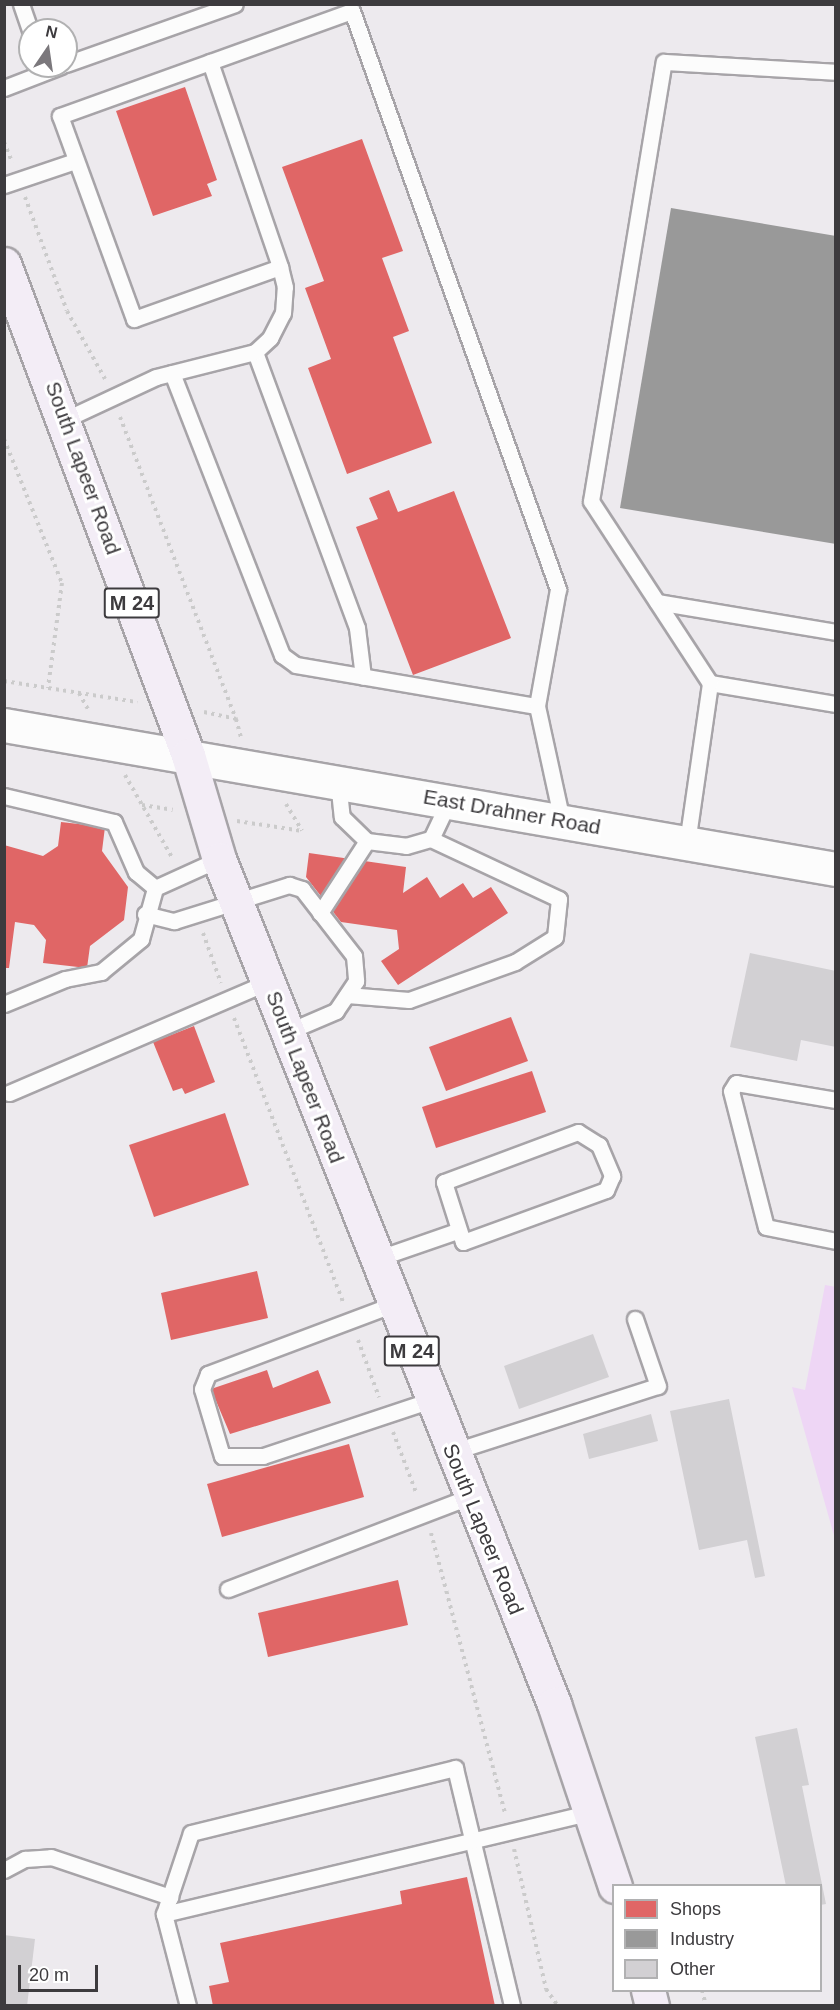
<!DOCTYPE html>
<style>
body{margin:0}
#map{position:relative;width:840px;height:2010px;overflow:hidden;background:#edeaee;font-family:Arial,sans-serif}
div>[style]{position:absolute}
.green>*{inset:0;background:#eed6f5}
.shops>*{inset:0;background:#e06666}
.industry>*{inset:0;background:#999}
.building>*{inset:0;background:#d2d0d3}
.path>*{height:4px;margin-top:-2px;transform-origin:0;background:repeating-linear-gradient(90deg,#cbcbcb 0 3px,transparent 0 7.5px)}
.roads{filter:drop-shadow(2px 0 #a7a4a8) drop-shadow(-2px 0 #a7a4a8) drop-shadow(0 2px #a7a4a8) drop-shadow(0 -2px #a7a4a8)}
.service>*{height:15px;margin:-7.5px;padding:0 7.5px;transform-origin:7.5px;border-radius:7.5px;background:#fcfcfc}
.tertiary>*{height:33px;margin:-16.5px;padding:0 16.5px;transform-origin:16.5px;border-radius:16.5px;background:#fcfcfc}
.primary>*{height:33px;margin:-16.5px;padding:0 16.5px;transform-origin:16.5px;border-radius:16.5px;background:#f3edf6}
span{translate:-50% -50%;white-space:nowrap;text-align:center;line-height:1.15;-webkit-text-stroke:6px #fff;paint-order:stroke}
.shield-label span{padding:2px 4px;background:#fff;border:2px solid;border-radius:4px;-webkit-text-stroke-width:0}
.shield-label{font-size:20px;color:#3d3b3e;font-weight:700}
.street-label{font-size:21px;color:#3d3b3e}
.frame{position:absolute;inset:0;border:6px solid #3d3b3e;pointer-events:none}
.legend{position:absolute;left:612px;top:1884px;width:210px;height:108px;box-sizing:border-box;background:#fff;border:2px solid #b1b1b2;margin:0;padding:8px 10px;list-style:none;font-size:18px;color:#3d3b3e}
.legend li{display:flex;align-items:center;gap:12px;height:30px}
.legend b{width:30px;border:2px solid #b1b1b2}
.north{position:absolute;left:18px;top:18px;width:60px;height:60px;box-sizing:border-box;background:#fff;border:2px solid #b1b1b2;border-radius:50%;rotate:13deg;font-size:16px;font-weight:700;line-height:24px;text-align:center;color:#3d3b3e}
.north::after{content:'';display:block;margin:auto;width:21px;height:27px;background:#7b787c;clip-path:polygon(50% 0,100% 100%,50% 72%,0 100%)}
.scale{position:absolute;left:18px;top:1965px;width:80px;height:27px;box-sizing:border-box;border:3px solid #3d3b3e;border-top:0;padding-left:8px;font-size:18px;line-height:21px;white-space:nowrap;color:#3d3b3e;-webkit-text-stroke:4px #fff;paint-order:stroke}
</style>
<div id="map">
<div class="green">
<i style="clip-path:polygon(825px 1285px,836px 1287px,835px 1539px,792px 1387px,805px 1390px)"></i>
</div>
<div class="shops">
<i style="clip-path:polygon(185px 87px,217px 180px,207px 184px,212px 196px,153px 216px,116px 111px)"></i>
<i style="clip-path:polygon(362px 139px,403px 251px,382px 258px,409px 331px,393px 337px,432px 443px,347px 474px,308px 368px,331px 359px,305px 288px,324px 281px,282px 167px)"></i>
<i style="clip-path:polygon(389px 490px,398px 512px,454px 491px,511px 638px,413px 675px,356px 527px,378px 519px,369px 498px)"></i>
<i style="clip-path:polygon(61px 822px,105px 827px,102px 851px,128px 887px,124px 920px,90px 946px,87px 968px,43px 963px,46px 940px,34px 925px,15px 922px,9px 968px,4px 968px,4px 845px,43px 856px,58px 846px)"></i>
<i style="clip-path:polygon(309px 853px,406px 867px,403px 893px,427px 877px,440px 898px,463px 883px,473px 898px,491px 887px,508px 913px,398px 985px,381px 961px,399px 949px,397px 930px,341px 922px,306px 877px)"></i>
<i style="clip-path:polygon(511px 1017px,528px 1061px,446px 1091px,429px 1047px)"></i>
<i style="clip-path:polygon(194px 1026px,215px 1082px,185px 1094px,182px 1088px,173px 1091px,153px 1042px)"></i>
<i style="clip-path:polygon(532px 1071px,546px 1112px,436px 1148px,422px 1107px)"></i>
<i style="clip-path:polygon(225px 1113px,249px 1185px,154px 1217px,129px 1145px)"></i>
<i style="clip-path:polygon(257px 1271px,268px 1318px,171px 1340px,161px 1293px)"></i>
<i style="clip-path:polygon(267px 1370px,273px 1388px,318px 1370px,331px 1403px,230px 1434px,211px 1389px)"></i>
<i style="clip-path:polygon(349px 1444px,364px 1497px,222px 1537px,207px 1484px)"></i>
<i style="clip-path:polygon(398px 1580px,408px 1625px,268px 1657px,258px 1613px)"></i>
<i style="clip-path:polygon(467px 1877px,495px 2006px,213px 2006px,209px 1986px,229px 1982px,220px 1943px,402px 1904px,400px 1891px)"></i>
</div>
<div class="industry">
<i style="clip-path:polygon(671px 208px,836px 236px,836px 544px,620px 508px)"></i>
</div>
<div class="building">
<i style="clip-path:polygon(750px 953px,836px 971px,836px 1047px,801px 1040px,797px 1061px,730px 1047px)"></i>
<i style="clip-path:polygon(593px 1334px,609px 1377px,519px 1409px,504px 1366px)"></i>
<i style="clip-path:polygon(729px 1399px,765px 1576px,755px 1578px,747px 1540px,699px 1550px,670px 1411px)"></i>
<i style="clip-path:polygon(651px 1414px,658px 1441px,589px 1459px,583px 1434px)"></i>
<i style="clip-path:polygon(797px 1728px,809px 1785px,802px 1786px,826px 1904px,820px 1905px,820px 1886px,786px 1886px,755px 1737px)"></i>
<i style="clip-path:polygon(4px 1935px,35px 1939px,27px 2006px,4px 2006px)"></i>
</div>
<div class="path">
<i style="left:4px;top:142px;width:22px;rotate:68deg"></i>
<i style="left:25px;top:197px;width:121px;rotate:69.8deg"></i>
<i style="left:67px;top:311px;width:78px;rotate:60.8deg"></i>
<i style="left:120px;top:417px;width:324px;rotate:69deg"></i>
<i style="left:4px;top:439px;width:155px;rotate:68.1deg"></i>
<i style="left:62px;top:583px;width:106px;rotate:97.6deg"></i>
<i style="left:4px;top:681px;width:135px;rotate:9deg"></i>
<i style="left:79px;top:693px;width:21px;rotate:61deg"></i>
<i style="left:204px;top:712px;width:33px;rotate:12deg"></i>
<i style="left:236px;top:719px;width:20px;rotate:75deg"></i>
<i style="left:125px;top:775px;width:97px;rotate:60.3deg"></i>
<i style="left:286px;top:804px;width:31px;rotate:59deg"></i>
<i style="left:142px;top:805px;width:31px;rotate:9deg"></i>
<i style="left:237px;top:821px;width:66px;rotate:8.7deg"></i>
<i style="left:203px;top:933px;width:53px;rotate:70.2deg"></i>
<i style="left:234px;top:1018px;width:304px;rotate:69deg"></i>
<i style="left:358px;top:1340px;width:61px;rotate:69.8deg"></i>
<i style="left:393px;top:1432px;width:67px;rotate:69.1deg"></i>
<i style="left:431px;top:1533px;width:290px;rotate:75.2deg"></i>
<i style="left:514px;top:1849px;width:144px;rotate:77.1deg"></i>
<i style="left:546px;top:1989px;width:21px;rotate:55deg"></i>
<i style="left:702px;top:1990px;width:16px;rotate:76deg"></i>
</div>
<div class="roads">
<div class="service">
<i style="left:21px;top:4px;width:28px;rotate:71deg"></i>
<i style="left:210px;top:62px;width:217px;rotate:71.1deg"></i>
<i style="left:66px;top:64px;width:179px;rotate:-19.5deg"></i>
<i style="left:4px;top:88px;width:61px;rotate:-21.1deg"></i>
<i style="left:4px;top:185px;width:75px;rotate:-18.7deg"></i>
<i style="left:255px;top:352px;width:294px;rotate:69.7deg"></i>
<i style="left:357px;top:628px;width:49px;rotate:83deg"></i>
<i style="left:172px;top:373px;width:303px;rotate:68.7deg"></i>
<i style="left:282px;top:655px;width:17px;rotate:36deg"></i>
<i style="left:296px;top:665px;width:244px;rotate:9.7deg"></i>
<i style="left:66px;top:419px;width:99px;rotate:-25deg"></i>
<i style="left:156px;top:377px;width:102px;rotate:-14.2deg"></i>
<i style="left:255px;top:352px;width:21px;rotate:-43deg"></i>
<i style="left:270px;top:338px;width:28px;rotate:-63deg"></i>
<i style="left:283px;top:313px;width:26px;rotate:-86deg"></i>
<i style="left:285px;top:287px;width:21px;rotate:-104deg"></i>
<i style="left:280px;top:267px;width:155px;rotate:160.4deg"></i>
<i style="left:134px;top:319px;width:216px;rotate:-110deg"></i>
<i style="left:60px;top:116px;width:310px;rotate:-19.8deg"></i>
<i style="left:352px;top:11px;width:614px;rotate:70.38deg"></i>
<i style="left:558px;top:589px;width:119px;rotate:100.2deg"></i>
<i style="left:537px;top:706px;width:118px;rotate:77.7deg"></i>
<i style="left:657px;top:602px;width:181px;rotate:9.5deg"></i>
<i style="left:710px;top:683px;width:128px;rotate:9.5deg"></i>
<i style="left:338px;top:781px;width:36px;rotate:84deg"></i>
<i style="left:342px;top:817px;width:35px;rotate:44deg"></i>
<i style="left:367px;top:841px;width:39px;rotate:7deg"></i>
<i style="left:406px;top:846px;width:26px;rotate:-16deg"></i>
<i style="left:431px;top:839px;width:42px;rotate:-64.7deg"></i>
<i style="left:4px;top:796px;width:113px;rotate:13.3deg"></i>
<i style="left:114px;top:822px;width:55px;rotate:66.3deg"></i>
<i style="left:136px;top:872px;width:25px;rotate:40deg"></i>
<i style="left:687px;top:843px;width:162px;rotate:-81.8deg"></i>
<i style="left:710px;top:683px;width:217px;rotate:-123.2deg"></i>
<i style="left:591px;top:501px;width:445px;rotate:-80.6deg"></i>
<i style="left:664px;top:62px;width:172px;rotate:3.3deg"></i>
<i style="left:320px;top:913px;width:86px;rotate:-56.9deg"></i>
<i style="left:145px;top:914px;width:30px;rotate:14deg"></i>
<i style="left:174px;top:921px;width:121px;rotate:-17.4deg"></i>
<i style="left:289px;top:885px;width:14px;rotate:17deg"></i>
<i style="left:302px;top:889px;width:85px;rotate:52.2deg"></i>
<i style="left:354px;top:956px;width:25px;rotate:85deg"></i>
<i style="left:356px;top:981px;width:36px;rotate:124deg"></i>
<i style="left:336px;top:1011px;width:53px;rotate:156.8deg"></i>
<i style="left:347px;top:995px;width:62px;rotate:4.6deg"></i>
<i style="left:409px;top:1000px;width:113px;rotate:-19.7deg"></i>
<i style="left:515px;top:962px;width:47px;rotate:-32deg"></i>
<i style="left:555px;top:937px;width:38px;rotate:-84deg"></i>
<i style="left:559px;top:899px;width:141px;rotate:-154.9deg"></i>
<i style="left:4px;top:1004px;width:66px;rotate:-22.3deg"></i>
<i style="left:65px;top:979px;width:37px;rotate:-11deg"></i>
<i style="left:101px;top:972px;width:52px;rotate:-39.5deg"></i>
<i style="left:141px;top:939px;width:53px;rotate:-74.6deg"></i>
<i style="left:155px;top:888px;width:70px;rotate:-24.4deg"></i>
<i style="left:9px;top:1093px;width:282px;rotate:-23.2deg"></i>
<i style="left:836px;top:1100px;width:101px;rotate:-170.4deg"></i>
<i style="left:736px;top:1083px;width:9px;rotate:122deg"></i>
<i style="left:731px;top:1091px;width:140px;rotate:75.6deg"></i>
<i style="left:766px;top:1227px;width:71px;rotate:11.3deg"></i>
<i style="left:578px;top:1132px;width:25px;rotate:32deg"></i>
<i style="left:599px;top:1145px;width:34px;rotate:67deg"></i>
<i style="left:612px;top:1176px;width:15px;rotate:113deg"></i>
<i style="left:606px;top:1190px;width:152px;rotate:160deg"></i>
<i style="left:463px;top:1242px;width:63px;rotate:-107.6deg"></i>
<i style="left:444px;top:1182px;width:143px;rotate:-20.5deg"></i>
<i style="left:376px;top:1259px;width:86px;rotate:-19.1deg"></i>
<i style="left:394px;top:1304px;width:199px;rotate:159.4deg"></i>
<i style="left:208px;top:1374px;width:16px;rotate:112deg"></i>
<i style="left:202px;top:1389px;width:70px;rotate:73.4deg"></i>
<i style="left:222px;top:1456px;width:41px"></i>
<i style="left:263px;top:1456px;width:177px;rotate:-18.4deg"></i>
<i style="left:452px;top:1452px;width:216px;rotate:-17.8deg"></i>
<i style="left:658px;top:1386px;width:71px;rotate:-108.9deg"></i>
<i style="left:228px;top:1589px;width:258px;rotate:-20.9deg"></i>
<i style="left:4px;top:1870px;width:24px;rotate:-28deg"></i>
<i style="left:25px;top:1859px;width:26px;rotate:-4deg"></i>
<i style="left:51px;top:1857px;width:126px;rotate:18.6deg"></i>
<i style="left:164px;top:1914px;width:85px;rotate:-71.6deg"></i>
<i style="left:191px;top:1833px;width:272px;rotate:-13.8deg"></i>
<i style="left:455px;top:1768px;width:245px;rotate:76.5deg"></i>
<i style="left:188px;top:2006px;width:95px;rotate:-104.6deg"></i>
<i style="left:164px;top:1914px;width:439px;rotate:-13.4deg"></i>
</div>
<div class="tertiary">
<i style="left:4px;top:725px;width:844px;rotate:9.82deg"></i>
</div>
<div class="primary">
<i style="left:4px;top:264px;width:524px;rotate:69.46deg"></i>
<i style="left:188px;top:755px;width:109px;rotate:73.4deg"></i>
<i style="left:219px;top:859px;width:909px;rotate:68.37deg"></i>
<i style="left:554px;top:1704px;width:192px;rotate:71.5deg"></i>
<i style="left:648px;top:1990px;width:16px;rotate:76deg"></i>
</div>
</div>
<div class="shield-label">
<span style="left:132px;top:603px">M 24</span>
<span style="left:412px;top:1351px">M 24</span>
</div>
<div class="street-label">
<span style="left:83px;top:468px;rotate:70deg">South Lapeer Road</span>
<span style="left:512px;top:812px;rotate:10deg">East Drahner Road</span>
<span style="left:305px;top:1077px;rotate:69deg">South Lapeer Road</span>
<span style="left:483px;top:1529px;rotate:68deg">South Lapeer Road</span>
</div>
<div class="frame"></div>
<ul class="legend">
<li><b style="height:16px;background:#e06666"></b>Shops</li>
<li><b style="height:16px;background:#999"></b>Industry</li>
<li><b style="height:16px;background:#d2d0d3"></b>Other</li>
</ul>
<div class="north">N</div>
<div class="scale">20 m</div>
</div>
